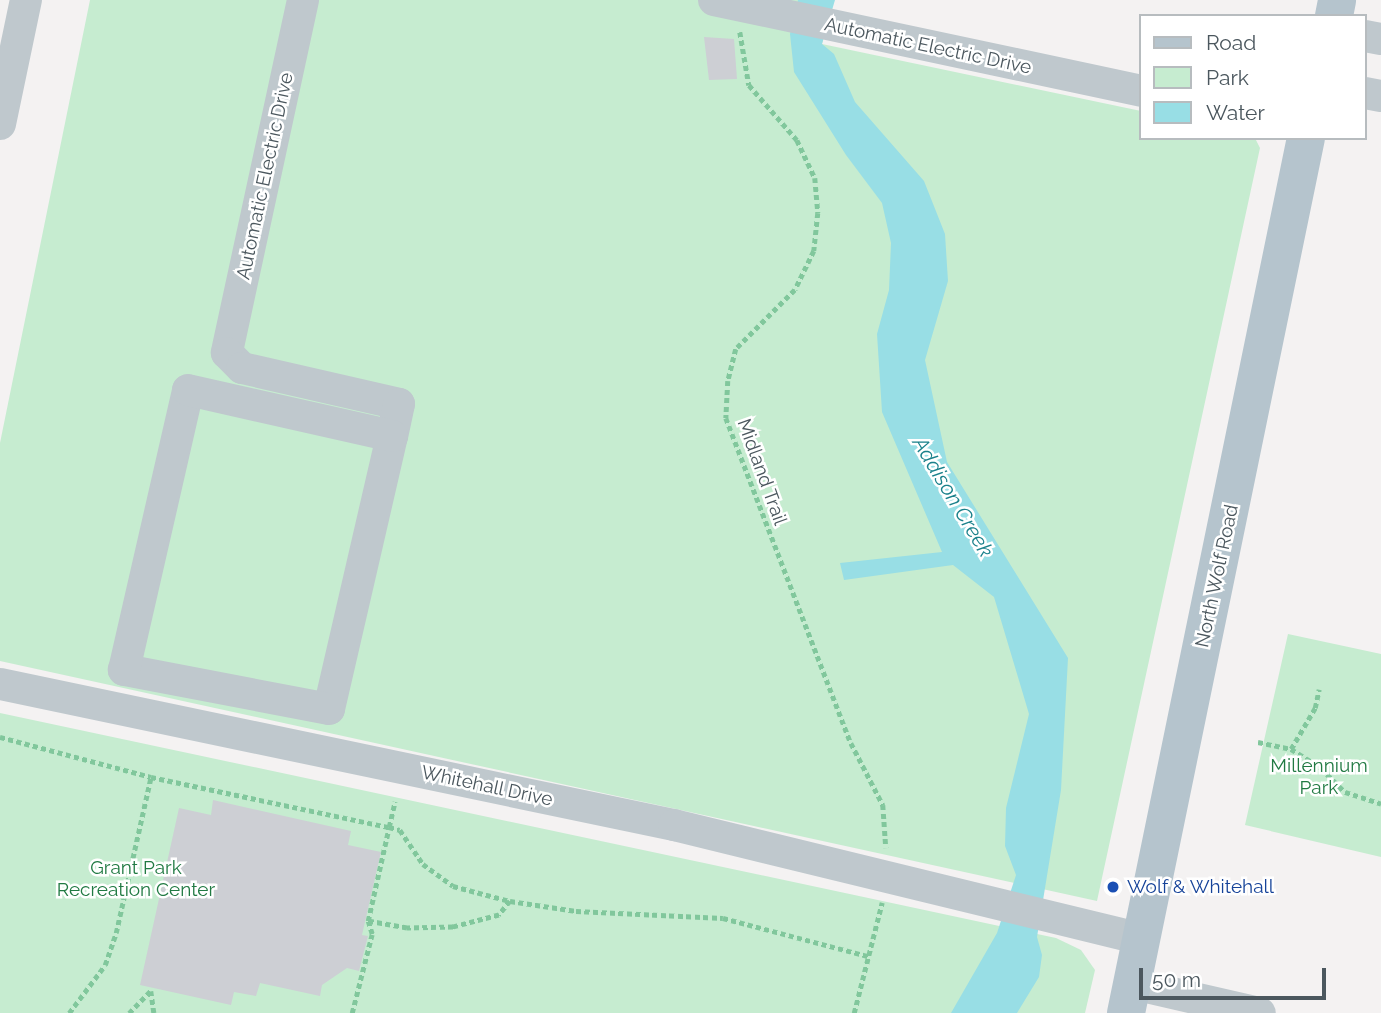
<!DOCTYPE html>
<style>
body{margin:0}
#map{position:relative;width:1381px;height:1013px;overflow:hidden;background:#f4f2f2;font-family:Raleway,sans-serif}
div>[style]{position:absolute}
.green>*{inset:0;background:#c6ecd0}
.water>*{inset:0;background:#98dee5}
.building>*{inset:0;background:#cdcfd4}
.path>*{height:4.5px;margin-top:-2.25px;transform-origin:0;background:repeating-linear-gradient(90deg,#81c79c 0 5px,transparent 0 8.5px)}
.minor>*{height:32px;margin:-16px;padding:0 16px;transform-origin:16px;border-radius:16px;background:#bfc8cd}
.major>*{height:38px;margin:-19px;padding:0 19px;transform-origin:19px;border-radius:19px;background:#b5c4cd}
.dots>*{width:19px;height:19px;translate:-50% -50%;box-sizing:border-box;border:4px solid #fff;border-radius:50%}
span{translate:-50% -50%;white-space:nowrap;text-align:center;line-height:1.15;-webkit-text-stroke:5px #fff;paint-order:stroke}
.street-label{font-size:19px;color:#4b575e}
.park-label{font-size:19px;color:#217a43}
.transit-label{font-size:19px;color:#164399}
.left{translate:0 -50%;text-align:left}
.water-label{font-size:21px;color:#1a818b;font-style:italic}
.legend{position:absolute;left:1139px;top:14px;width:228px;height:126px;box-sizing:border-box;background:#fff;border:2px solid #b7bcbf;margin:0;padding:9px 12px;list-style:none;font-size:21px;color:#4b575e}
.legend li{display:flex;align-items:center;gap:14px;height:35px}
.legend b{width:35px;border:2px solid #b7bcbf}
.scale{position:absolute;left:1139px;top:968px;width:187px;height:32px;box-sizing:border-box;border:4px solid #4b575e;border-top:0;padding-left:9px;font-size:21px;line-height:24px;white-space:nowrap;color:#4b575e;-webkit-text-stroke:5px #fff;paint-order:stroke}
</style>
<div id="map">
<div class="green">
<i style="clip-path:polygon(90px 0,832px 0,822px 44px,1141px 111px,1141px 138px,1255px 138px,1260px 148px,1097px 901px,0 661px,0 443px)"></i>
<i style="clip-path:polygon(1288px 634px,1381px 654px,1381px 857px,1245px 825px)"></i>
<i style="clip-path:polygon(0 713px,1056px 938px,1081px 950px,1095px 970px,1085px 1013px,0 1013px)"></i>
</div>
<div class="water">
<i style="clip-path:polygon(798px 0,835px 0,822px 44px,834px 54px,855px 102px,924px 181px,945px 234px,948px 281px,925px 360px,947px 462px,1068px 658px,1061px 790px,1037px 937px,1042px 955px,1039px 977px,1017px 1013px,951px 1013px,997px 933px,1016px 875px,1005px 846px,1006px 808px,1029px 714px,994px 597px,953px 565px,844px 580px,840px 563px,942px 552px,882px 412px,877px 334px,889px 290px,891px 243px,882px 203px,846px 155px,794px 72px,790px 34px)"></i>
</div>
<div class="building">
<i style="clip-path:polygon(704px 37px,734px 39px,737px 79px,709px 80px)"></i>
<i style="clip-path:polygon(213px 800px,351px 831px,348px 845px,381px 852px,362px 935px,368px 936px,359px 971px,347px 968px,322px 985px,320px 996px,260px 983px,256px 996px,234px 992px,231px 1005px,140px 985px,179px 808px,211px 815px)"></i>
</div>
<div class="path">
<i style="left:740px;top:32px;width:54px;rotate:80.4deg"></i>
<i style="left:749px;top:85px;width:73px;rotate:48.9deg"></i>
<i style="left:797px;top:140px;width:42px;rotate:64.7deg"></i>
<i style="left:815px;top:178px;width:35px;rotate:85deg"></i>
<i style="left:818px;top:213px;width:38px;rotate:96deg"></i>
<i style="left:814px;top:251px;width:43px;rotate:116deg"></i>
<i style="left:795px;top:290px;width:83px;rotate:135deg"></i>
<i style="left:736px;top:349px;width:33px;rotate:104deg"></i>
<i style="left:728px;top:381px;width:37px;rotate:93deg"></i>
<i style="left:726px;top:418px;width:348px;rotate:69deg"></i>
<i style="left:851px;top:743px;width:70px;rotate:62.7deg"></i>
<i style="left:883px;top:805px;width:43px;rotate:86deg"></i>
<i style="left:0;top:737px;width:156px;rotate:14.8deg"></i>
<i style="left:1258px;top:742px;width:34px;rotate:12deg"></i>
<i style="left:1291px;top:749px;width:36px;rotate:32deg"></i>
<i style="left:1321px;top:768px;width:34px;rotate:45deg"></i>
<i style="left:1345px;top:792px;width:38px;rotate:18deg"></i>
<i style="left:1291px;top:749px;width:48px;rotate:-59.7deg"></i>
<i style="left:1315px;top:708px;width:19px;rotate:-78deg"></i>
<i style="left:510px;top:901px;width:67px;rotate:8.6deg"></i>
<i style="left:576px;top:911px;width:147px;rotate:2.7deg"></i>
<i style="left:723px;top:918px;width:150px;rotate:14.7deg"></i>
<i style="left:151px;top:991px;width:22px;rotate:82deg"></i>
<i style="left:69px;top:1013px;width:60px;rotate:-53.1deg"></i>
<i style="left:105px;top:965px;width:34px;rotate:-71deg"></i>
<i style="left:116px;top:933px;width:160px;rotate:-77.4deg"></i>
<i style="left:151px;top:777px;width:243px;rotate:11.9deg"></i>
<i style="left:389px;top:827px;width:11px;rotate:15deg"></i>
<i style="left:400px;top:830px;width:41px;rotate:55.9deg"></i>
<i style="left:423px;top:864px;width:37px;rotate:36deg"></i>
<i style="left:453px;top:886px;width:59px;rotate:14.7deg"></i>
<i style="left:510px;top:901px;width:18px;rotate:128deg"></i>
<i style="left:499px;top:915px;width:48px;rotate:165.4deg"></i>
<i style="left:453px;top:927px;width:46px;rotate:178.8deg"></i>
<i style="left:407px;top:928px;width:40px;rotate:-170deg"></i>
<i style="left:368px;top:921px;width:96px;rotate:-77.4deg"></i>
<i style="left:389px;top:827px;width:26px;rotate:-77deg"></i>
<i style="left:129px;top:1013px;width:32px;rotate:-46deg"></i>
<i style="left:352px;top:1013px;width:81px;rotate:-75.8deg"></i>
<i style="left:372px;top:934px;width:14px;rotate:-107deg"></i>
<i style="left:854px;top:1013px;width:114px;rotate:-75.8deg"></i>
</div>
<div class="minor">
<i style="left:303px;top:0;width:361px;rotate:102.2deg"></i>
<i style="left:227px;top:353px;width:21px;rotate:45deg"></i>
<i style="left:242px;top:368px;width:161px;rotate:12.9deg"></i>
<i style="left:399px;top:404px;width:33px;rotate:102deg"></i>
<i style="left:392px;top:436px;width:280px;rotate:103deg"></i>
<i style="left:329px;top:709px;width:209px;rotate:-169.2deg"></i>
<i style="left:124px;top:670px;width:287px;rotate:-77.1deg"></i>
<i style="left:188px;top:390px;width:209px;rotate:12.7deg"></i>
<i style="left:714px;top:0;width:437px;rotate:12deg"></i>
<i style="left:1365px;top:36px;width:16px;rotate:11deg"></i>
<i style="left:1365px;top:93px;width:16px;rotate:11deg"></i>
<i style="left:0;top:124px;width:127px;rotate:-78.2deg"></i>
<i style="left:0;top:684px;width:689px;rotate:11.82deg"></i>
<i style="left:674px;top:825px;width:482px;rotate:13.7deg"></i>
<i style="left:1133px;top:984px;width:130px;rotate:12.9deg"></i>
</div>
<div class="major">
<i style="left:1334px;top:16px;width:16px;rotate:-79deg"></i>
<i style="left:1126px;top:1013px;width:893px;rotate:-78.38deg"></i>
</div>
<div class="dots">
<i style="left:1113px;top:887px;background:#1a4fb4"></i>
</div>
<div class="street-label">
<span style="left:928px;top:46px;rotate:12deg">Automatic Electric Drive</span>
<span style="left:265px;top:176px;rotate:-78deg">Automatic Electric Drive</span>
<span style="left:762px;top:472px;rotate:70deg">Midland Trail</span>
<span style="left:1217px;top:576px;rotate:-78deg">North Wolf Road</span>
<span style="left:487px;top:786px;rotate:12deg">Whitehall Drive</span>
</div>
<div class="park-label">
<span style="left:1319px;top:777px">Millennium<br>Park</span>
<span style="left:136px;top:879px">Grant Park<br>Recreation Center</span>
</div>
<div class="transit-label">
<span class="left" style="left:1127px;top:887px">Wolf &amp; Whitehall</span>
</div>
<div class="water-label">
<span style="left:953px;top:497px;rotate:59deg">Addison Creek</span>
</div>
<ul class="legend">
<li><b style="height:9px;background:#b5c4cd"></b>Road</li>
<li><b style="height:19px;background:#c6ecd0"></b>Park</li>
<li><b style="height:19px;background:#98dee5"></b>Water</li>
</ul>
<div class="scale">50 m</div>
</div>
